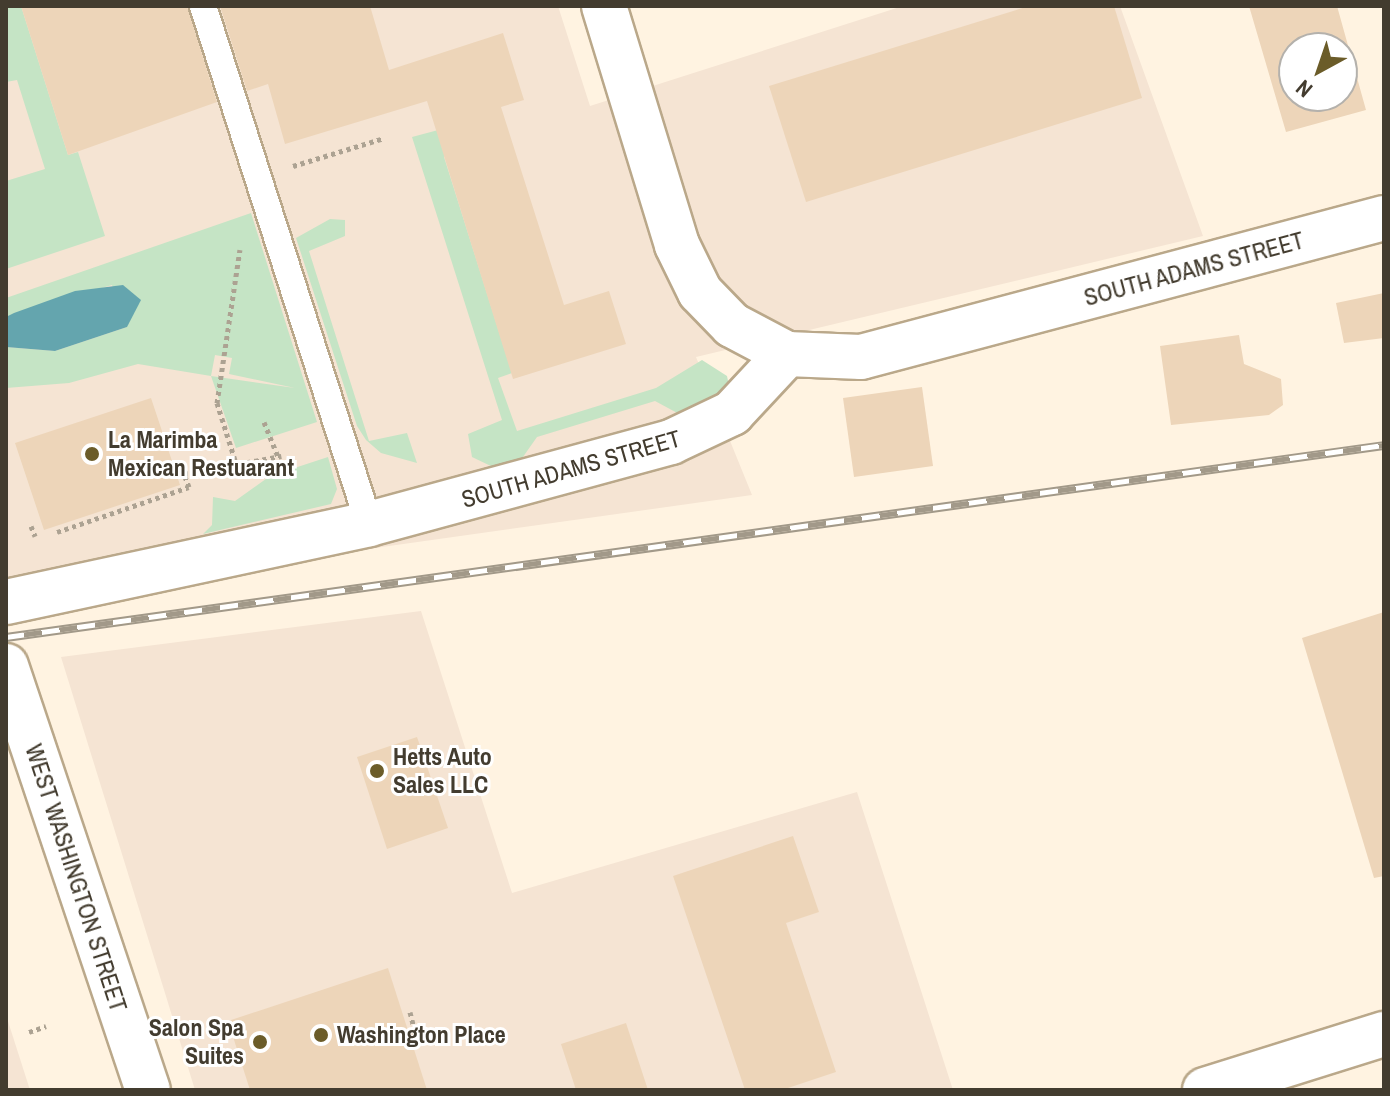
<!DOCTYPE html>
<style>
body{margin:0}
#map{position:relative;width:1390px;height:1096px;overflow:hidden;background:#fff3e1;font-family:"Archivo Narrow",sans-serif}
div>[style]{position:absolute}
.commercial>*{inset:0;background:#f5e4d3}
.green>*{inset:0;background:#c5e4c5}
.water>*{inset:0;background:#64a5ae}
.building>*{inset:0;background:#edd5b9}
.path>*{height:5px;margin-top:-2.5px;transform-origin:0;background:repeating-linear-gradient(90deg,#aca292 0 4px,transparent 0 8px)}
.roads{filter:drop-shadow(2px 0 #baa88a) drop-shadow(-2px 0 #baa88a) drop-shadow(0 2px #baa88a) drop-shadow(0 -2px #baa88a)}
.lane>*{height:26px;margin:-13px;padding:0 13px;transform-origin:13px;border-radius:13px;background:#fff}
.street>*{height:44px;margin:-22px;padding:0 22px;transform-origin:22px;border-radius:22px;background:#fff}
.secondary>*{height:44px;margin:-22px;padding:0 22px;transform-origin:22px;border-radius:22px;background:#fff}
.rail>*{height:9px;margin-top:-4.5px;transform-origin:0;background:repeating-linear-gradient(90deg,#fff 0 18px,#a29989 0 36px);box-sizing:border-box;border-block:2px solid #a29989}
.dots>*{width:22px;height:22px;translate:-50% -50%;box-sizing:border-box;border:4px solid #fff;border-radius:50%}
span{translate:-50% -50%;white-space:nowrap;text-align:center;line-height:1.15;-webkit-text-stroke:6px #fff;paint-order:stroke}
.street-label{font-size:24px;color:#433c2f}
.poi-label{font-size:24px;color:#433c2f;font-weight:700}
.left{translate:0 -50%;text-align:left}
.right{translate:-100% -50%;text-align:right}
.frame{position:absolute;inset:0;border:8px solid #433c2f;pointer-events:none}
.north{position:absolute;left:1278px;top:32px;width:80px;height:80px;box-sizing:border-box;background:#fff;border:2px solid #b4b1ac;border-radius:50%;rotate:220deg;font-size:22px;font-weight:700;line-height:32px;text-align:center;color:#433c2f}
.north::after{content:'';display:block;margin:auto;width:28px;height:36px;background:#6b5c29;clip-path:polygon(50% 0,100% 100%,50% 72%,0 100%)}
</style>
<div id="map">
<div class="commercial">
<i style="clip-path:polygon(6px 6px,558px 6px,590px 106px,903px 6px,1120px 6px,1203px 236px,696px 357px,752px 495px,6px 600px)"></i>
<i style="clip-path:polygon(421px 611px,512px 893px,857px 792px,953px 1090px,195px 1090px,61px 657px)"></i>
<i style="clip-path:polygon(6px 1015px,30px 1090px,6px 1090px)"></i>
</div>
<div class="green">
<i style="clip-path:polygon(6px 6px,21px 6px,68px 155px,78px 152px,105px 236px,6px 269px,6px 181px,45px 169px,17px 80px,6px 82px)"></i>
<i style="clip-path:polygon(487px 117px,444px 157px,512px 373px,498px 378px,517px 431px,656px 388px,702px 360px,727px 376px,730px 390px,681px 415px,655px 401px,537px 437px,518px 464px,495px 468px,472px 457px,468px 434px,502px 420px,412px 137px)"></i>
<i style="clip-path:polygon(evenodd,251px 213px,317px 422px,236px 448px,211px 376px,138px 364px,69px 383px,6px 388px,6px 347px,55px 351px,127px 327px,112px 285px,6px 317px,6px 298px,251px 213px,215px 355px,232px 358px,229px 374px,295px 388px,211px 376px,215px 355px)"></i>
<i style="clip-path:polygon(330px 219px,345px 220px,345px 236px,309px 251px,369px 441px,407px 433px,417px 463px,381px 453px,366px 440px,357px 426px,296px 238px)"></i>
<i style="clip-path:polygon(328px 457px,337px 489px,331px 504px,203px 534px,212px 525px,213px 497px,235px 501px,270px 476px)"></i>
</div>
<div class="water">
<i style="clip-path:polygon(123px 285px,141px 300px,127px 327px,55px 351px,6px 347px,6px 317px,14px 313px,75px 291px)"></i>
</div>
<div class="building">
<i style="clip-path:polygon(21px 6px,187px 6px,217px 102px,68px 155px)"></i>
<i style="clip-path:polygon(220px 6px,370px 6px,389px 70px,503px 33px,524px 100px,501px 107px,564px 305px,609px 291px,626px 344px,513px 379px,427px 101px,285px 144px,268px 84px,247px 91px)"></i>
<i style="clip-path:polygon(1029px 6px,1114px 6px,1142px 98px,806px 202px,769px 86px)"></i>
<i style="clip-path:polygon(evenodd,1249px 6px,1337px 6px,1366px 110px,1286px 132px,1249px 6px,1294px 48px,1342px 48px,1342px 96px,1294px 96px,1294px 48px)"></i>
<i style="clip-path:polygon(1384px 293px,1384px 338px,1344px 343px,1336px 303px)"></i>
<i style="clip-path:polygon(1239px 335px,1244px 364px,1281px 379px,1283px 405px,1269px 415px,1171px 425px,1160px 346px)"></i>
<i style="clip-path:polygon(922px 387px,933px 466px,854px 477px,843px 398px)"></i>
<i style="clip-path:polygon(151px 398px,180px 485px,44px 530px,15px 443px)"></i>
<i style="clip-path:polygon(1384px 612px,1384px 876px,1374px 878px,1302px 638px)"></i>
<i style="clip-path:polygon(417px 737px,448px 828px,387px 849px,357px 757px)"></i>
<i style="clip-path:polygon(793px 836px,819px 912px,786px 923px,836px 1072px,782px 1090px,745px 1090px,673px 876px)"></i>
<i style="clip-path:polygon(388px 968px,427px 1090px,250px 1090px,228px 1021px)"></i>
<i style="clip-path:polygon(626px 1023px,648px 1090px,576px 1090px,561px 1044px)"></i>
</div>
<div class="path">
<i style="left:293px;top:166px;width:95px;rotate:-17.1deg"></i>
<i style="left:264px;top:422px;width:38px;rotate:68deg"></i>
<i style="left:235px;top:460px;width:60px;rotate:-107.5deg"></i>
<i style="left:217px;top:403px;width:155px;rotate:-81.5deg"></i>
<i style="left:31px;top:526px;width:11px;rotate:68deg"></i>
<i style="left:57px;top:532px;width:139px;rotate:-18.8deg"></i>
<i style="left:189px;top:487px;width:14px;rotate:-111deg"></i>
<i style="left:184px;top:474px;width:99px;rotate:-10.5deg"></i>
<i style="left:410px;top:1012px;width:25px;rotate:76deg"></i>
<i style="left:29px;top:1032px;width:18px;rotate:-19deg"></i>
</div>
<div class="roads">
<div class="lane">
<i style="left:203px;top:6px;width:544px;rotate:72.23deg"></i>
</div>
<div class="street">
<i style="left:604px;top:6px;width:250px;rotate:73deg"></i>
<i style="left:677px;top:245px;width:52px;rotate:63.9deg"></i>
<i style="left:700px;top:292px;width:46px;rotate:45.9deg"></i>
<i style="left:732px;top:325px;width:62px;rotate:27.8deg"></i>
<i style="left:787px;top:354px;width:74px;rotate:2.3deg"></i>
<i style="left:861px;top:357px;width:541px;rotate:-14.88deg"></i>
<i style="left:6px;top:602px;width:371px;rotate:-12.1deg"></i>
<i style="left:369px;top:524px;width:313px;rotate:-15.2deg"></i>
<i style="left:671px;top:442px;width:68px;rotate:-25.4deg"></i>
<i style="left:732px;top:413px;width:81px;rotate:-47deg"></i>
<i style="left:1205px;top:1090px;width:188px;rotate:-17.4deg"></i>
</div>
<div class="secondary">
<i style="left:6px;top:666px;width:447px;rotate:71.5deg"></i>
</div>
</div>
<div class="rail">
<i style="left:6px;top:637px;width:1391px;rotate:-7.93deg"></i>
</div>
<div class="dots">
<i style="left:92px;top:454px;background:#6b5c29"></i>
<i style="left:377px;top:771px;background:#6b5c29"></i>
<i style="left:321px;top:1035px;background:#6b5c29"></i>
<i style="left:260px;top:1042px;background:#6b5c29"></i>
</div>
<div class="street-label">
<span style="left:1194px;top:269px;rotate:-15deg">SOUTH ADAMS STREET</span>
<span style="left:571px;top:469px;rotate:-16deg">SOUTH ADAMS STREET</span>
<span style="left:76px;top:878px;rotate:72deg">WEST WASHINGTON STREET</span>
</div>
<div class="poi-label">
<span class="left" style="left:108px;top:454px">La Marimba<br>Mexican Restuarant</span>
<span class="left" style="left:393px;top:771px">Hetts Auto<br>Sales LLC</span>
<span class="right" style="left:244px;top:1042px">Salon Spa<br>Suites</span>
<span class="left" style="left:337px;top:1035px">Washington Place</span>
</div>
<div class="frame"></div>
<div class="north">N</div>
</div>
